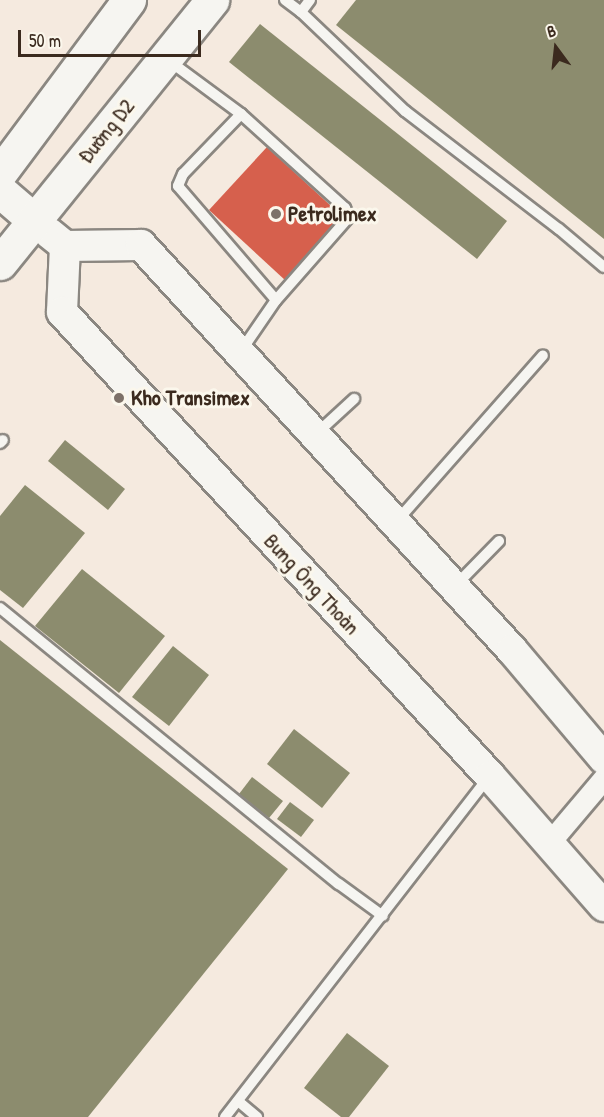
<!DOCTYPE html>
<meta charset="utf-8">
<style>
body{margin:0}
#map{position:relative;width:604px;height:1117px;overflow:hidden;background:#f8f6f0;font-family:"Patrick Hand",sans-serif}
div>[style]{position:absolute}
.built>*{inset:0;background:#f5eadf}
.shops>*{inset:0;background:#d6604d}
.industry>*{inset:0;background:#8c8c6e}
.roads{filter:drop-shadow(2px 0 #8b8781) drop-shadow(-2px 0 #8b8781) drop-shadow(0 2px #8b8781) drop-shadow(0 -2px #8b8781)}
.lane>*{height:10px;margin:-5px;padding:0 5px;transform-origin:5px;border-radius:5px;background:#f6f5f1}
.street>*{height:21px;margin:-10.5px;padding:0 10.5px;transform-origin:10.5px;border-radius:10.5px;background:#f6f5f1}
.secondary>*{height:30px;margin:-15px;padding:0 15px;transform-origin:15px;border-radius:15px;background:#f6f5f1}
.primary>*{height:33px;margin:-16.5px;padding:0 16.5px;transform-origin:16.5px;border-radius:16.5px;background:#f6f5f1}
.dots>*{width:16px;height:16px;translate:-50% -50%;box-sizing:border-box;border:3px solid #fbf7ec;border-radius:50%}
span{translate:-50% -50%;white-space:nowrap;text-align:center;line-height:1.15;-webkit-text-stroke:6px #fbf7ec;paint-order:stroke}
.street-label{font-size:22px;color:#3b2a1e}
.poi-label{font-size:22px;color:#3b2a1e;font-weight:700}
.left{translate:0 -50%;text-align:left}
.north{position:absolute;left:526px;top:18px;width:60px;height:60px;-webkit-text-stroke:4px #fbf7ec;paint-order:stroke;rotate:345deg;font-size:16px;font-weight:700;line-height:24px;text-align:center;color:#3b2a1e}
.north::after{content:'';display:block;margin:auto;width:21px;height:27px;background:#3b2a1e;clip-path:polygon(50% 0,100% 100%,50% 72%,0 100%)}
.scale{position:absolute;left:18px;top:30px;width:183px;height:27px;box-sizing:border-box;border:3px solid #3b2a1e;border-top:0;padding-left:8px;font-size:18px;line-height:21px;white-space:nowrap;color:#3b2a1e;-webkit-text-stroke:4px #fbf7ec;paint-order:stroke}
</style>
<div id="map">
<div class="built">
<i style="clip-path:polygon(0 0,604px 0,604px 1117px,0 1117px)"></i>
</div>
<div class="shops">
<i style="clip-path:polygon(267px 147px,344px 218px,286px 281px,209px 210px)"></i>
</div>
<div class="industry">
<i style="clip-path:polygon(356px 0,604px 0,604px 239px,336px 25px)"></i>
<i style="clip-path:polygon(260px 24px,507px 221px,477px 259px,229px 62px)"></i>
<i style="clip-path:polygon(65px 440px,125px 489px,108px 510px,48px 461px)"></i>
<i style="clip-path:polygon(25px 485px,85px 533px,23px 608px,0 590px,0 516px)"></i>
<i style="clip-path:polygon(82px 569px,165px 636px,119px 693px,35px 626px)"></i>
<i style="clip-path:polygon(0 640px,288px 869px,88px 1117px,0 1117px)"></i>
<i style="clip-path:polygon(173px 646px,209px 675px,169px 726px,132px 697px)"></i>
<i style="clip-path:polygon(294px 729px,350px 773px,322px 808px,267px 764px)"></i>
<i style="clip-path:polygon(252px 777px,283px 801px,269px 818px,239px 794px)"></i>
<i style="clip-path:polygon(290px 802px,314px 820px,301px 837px,277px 819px)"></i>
<i style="clip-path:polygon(347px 1033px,389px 1066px,349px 1117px,341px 1117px,304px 1088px)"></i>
</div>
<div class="roads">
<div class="lane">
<i style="left:285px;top:0;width:20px;rotate:37deg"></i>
<i style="left:310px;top:0;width:15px;rotate:127deg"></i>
<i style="left:301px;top:12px;width:144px;rotate:43.6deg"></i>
<i style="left:405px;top:111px;width:194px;rotate:37.5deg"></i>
<i style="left:559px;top:229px;width:59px;rotate:40.2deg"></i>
<i style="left:168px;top:60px;width:91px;rotate:36.5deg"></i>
<i style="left:241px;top:114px;width:140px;rotate:42.1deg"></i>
<i style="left:345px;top:208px;width:10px;rotate:66deg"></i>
<i style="left:349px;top:217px;width:111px;rotate:131.3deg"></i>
<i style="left:276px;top:300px;width:62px;rotate:124.5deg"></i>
<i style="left:241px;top:114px;width:83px;rotate:134deg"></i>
<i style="left:183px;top:174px;width:13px;rotate:113deg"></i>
<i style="left:178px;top:186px;width:150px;rotate:49.3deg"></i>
<i style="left:316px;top:434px;width:52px;rotate:-42.6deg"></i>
<i style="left:0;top:443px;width:4px;rotate:-45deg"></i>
<i style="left:396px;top:522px;width:222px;rotate:-48.6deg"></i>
<i style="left:455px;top:586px;width:63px;rotate:-45.6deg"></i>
<i style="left:0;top:608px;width:437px;rotate:39.2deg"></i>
<i style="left:339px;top:884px;width:54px;rotate:36deg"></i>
<i style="left:238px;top:1101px;width:25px;rotate:40deg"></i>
<i style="left:225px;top:1117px;width:429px;rotate:-52.2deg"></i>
</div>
<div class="street">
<i style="left:549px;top:843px;width:85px;rotate:-49.8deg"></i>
</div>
<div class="secondary">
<i style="left:49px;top:233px;width:21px;rotate:39deg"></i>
<i style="left:65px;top:246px;width:76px;rotate:-0.8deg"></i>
<i style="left:141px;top:245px;width:549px;rotate:47.51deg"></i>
<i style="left:512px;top:650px;width:143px;rotate:49.8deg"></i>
<i style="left:65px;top:246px;width:66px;rotate:92.6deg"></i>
<i style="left:62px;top:312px;width:631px;rotate:47.31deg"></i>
<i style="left:490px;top:776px;width:173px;rotate:48.8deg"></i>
</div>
<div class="primary">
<i style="left:0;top:173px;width:216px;rotate:-53.3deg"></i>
<i style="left:0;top:191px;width:46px;rotate:40.6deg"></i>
<i style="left:0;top:263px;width:338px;rotate:-51.1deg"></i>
</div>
</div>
<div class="dots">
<i style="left:276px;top:214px;background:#7d7168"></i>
<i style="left:119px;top:398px;background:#7d7168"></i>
</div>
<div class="street-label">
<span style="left:106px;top:131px;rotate:-51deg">Đường D2</span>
<span style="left:312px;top:584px;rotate:47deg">Bưng Ông Thoàn</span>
</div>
<div class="poi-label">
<span class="left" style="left:288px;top:214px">Petrolimex</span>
<span class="left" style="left:131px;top:398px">Kho Transimex</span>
</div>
<div class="north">B</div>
<div class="scale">50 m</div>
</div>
